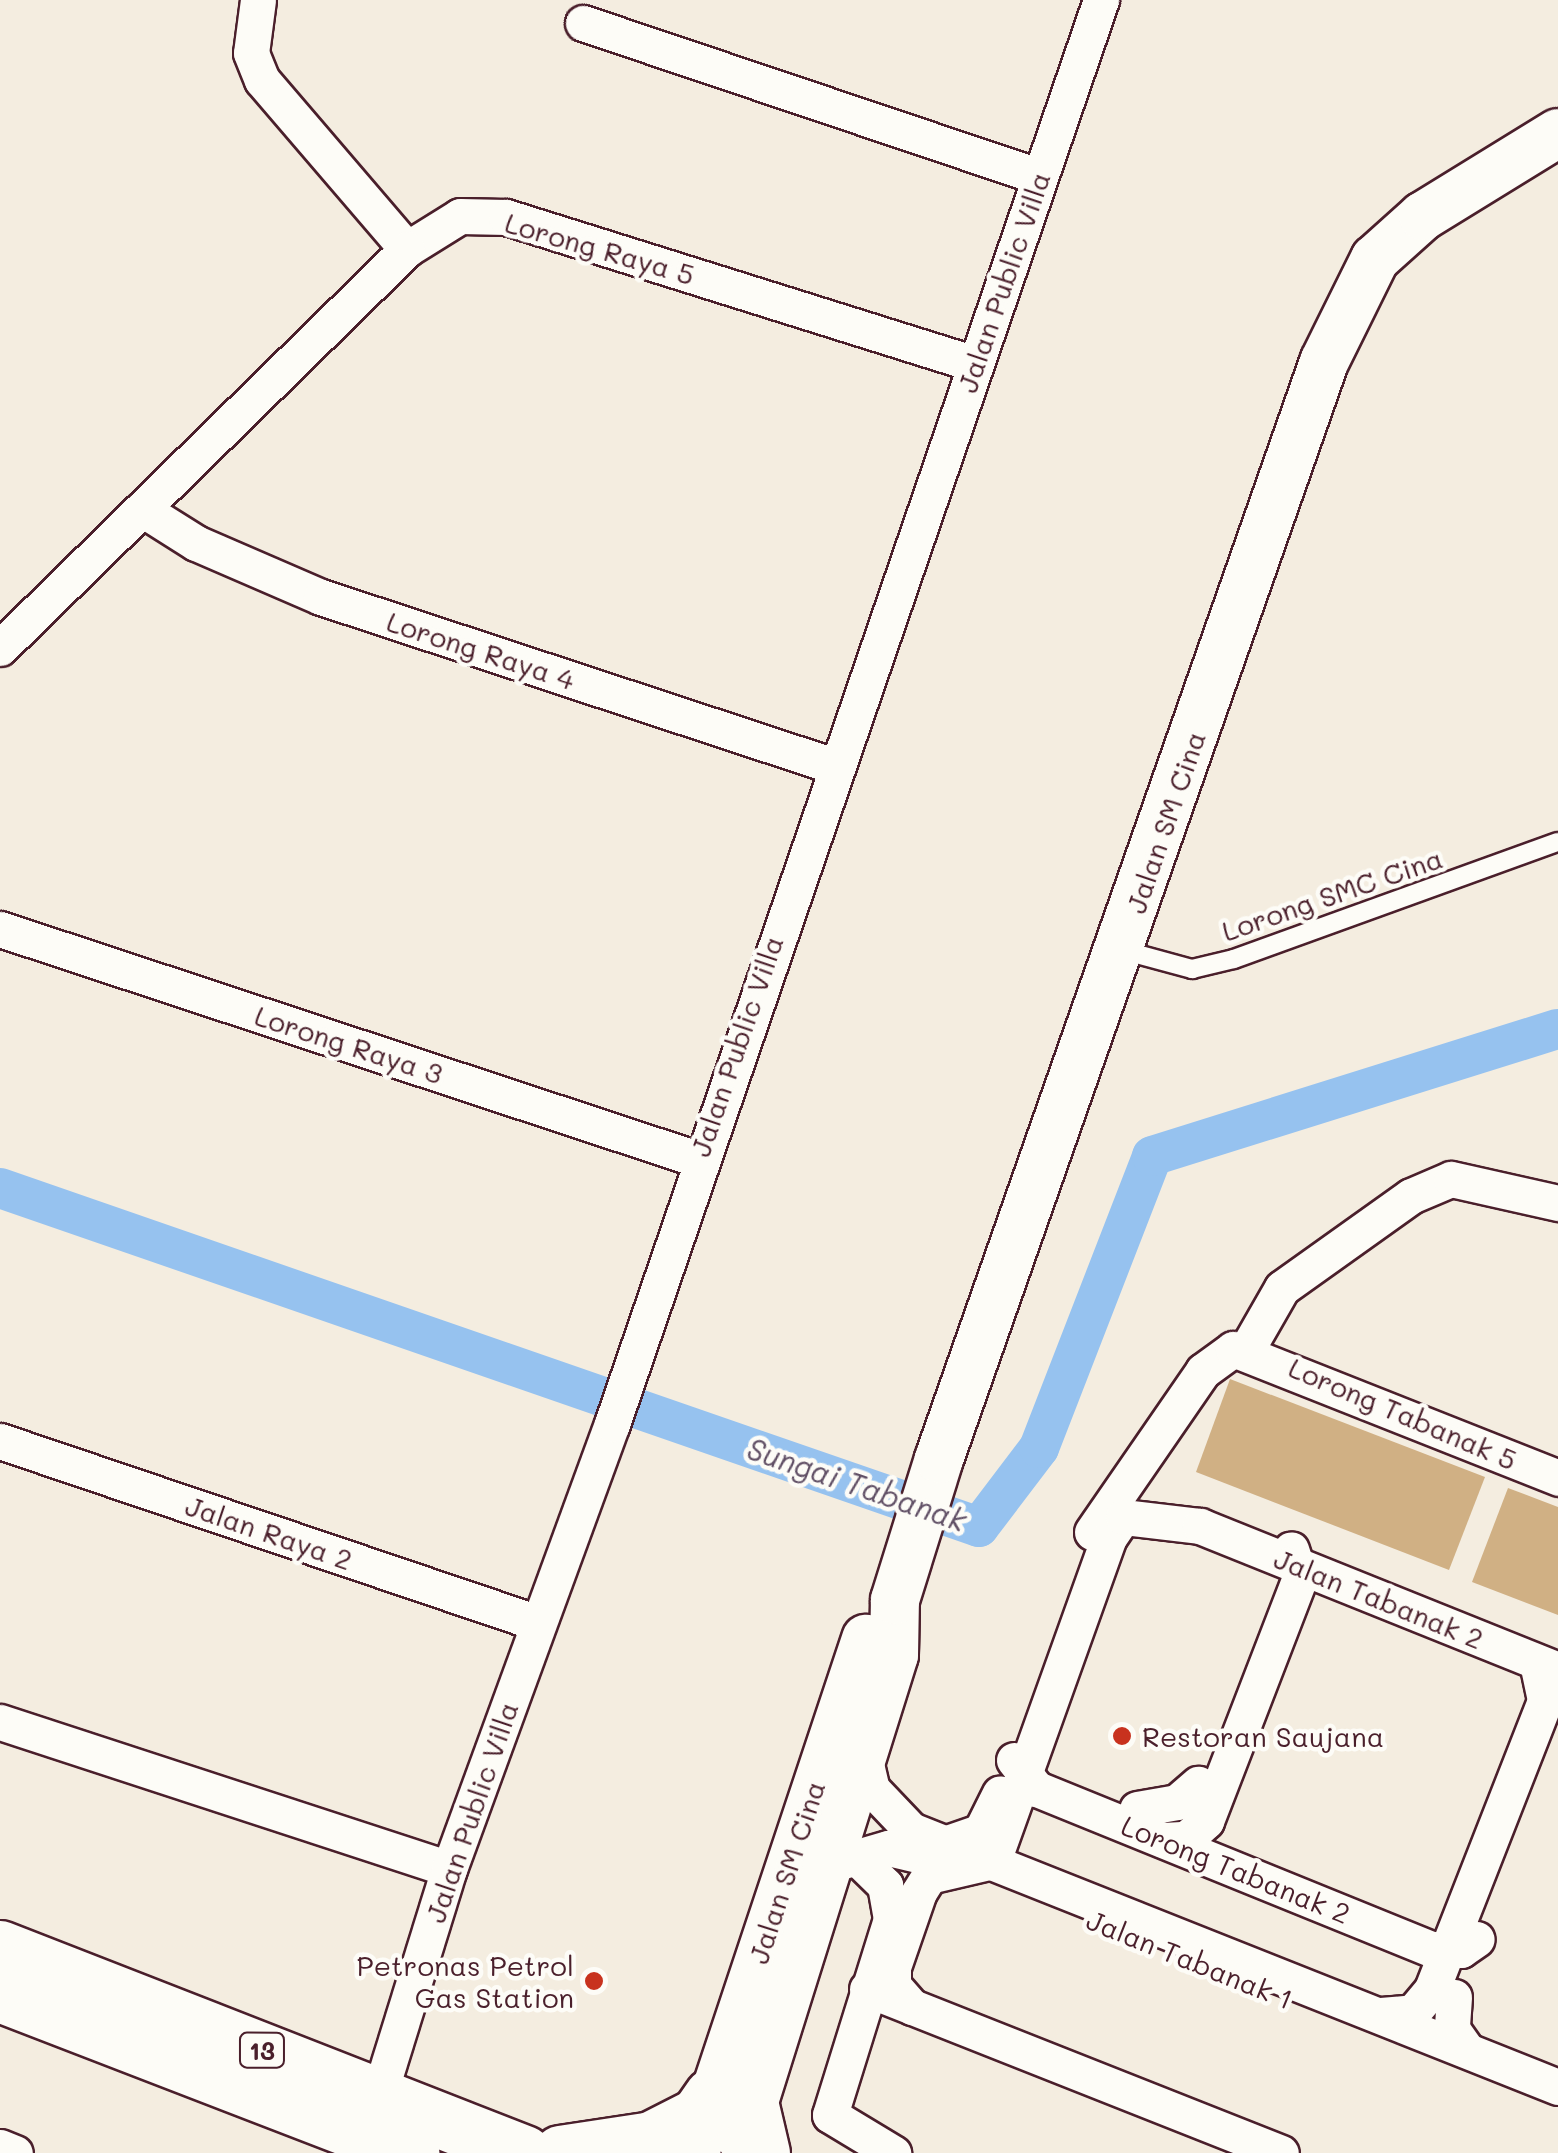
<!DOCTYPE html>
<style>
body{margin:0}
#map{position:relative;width:1558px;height:2153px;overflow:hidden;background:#f4ede0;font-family:Mali,sans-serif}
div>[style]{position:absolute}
.canal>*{height:40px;margin:-20px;padding:0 20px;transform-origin:20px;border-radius:20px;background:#96c2ef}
.building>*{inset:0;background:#d0b084}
.roads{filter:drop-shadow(2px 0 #4a1f2b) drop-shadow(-2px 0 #4a1f2b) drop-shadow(0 2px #4a1f2b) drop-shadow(0 -2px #4a1f2b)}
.lane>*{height:18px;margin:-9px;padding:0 9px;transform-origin:9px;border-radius:9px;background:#fdfcf7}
.street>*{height:35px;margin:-17.5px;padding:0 17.5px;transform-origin:17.5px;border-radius:17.5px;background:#fdfcf7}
.secondary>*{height:48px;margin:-24px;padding:0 24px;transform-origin:24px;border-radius:24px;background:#fdfcf7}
.highway>*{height:55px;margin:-27.5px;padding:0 27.5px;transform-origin:27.5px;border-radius:27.5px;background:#fdfcf7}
.dots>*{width:28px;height:28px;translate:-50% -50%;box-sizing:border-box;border:5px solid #fdfcf7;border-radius:50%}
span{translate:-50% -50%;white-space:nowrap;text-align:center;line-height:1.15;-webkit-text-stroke:9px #fdfcf7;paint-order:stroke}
.shield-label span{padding:2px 8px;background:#fdfcf7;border:2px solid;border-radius:8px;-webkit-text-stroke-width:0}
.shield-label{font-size:25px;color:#4a1f2b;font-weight:700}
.street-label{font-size:28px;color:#4a1f2b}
.poi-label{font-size:28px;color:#4a1f2b}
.left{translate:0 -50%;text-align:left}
.right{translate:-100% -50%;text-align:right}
.water-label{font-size:30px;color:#615066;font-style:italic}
</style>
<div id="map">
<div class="canal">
<i style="left:0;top:1188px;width:1036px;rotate:19.1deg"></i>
<i style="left:979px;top:1527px;width:99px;rotate:-52.8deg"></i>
<i style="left:1039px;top:1448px;width:313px;rotate:-68.8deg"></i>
<i style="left:1152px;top:1156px;width:425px;rotate:-17.4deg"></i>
</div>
<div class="building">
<i style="clip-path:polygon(1230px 1379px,1485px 1477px,1449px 1570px,1196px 1472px)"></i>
<i style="clip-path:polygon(1508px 1488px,1558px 1507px,1558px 1615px,1472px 1582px)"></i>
</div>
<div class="roads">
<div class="lane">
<i style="left:1122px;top:950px;width:73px;rotate:15.2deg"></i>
<i style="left:1192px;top:969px;width:43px;rotate:-13.4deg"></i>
<i style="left:1234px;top:959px;width:344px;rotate:-19.9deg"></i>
</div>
<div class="street">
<i style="left:258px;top:0;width:53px;rotate:97.5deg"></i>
<i style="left:251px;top:53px;width:29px;rotate:68deg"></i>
<i style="left:262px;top:80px;width:223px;rotate:49.4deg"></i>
<i style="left:407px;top:249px;width:62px;rotate:-31.9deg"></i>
<i style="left:460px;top:216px;width:46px;rotate:1.2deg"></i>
<i style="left:506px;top:217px;width:492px;rotate:17.4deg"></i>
<i style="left:583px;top:23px;width:480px;rotate:18.6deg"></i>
<i style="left:142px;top:509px;width:64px;rotate:32.2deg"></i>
<i style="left:196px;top:543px;width:136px;rotate:23.4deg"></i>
<i style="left:321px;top:597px;width:537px;rotate:18.23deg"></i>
<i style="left:0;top:648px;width:570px;rotate:-44.43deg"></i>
<i style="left:0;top:929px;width:734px;rotate:18.26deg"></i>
<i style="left:1247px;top:1349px;width:70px;rotate:-60.2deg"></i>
<i style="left:1282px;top:1288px;width:158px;rotate:-35.5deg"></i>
<i style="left:1411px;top:1196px;width:43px;rotate:-23deg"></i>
<i style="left:1451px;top:1179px;width:110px;rotate:12.6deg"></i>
<i style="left:0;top:1441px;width:568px;rotate:18.69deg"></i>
<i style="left:1092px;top:1532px;width:196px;rotate:-55.4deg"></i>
<i style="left:1203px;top:1371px;width:37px;rotate:-36deg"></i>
<i style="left:1233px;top:1349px;width:350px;rotate:21.6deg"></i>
<i style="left:0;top:1722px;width:472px;rotate:18.1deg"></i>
<i style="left:863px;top:1751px;width:39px;rotate:77deg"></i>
<i style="left:872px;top:1789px;width:57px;rotate:46.4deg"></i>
<i style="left:911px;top:1830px;width:696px;rotate:21.66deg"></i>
<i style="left:1014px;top:1760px;width:37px;rotate:52deg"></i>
<i style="left:1037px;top:1789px;width:426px;rotate:22.1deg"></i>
<i style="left:1432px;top:1949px;width:29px;rotate:2deg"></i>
<i style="left:1461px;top:1950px;width:19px;rotate:-35deg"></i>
<i style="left:1137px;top:1809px;width:41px;rotate:-9.9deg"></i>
<i style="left:1177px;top:1802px;width:28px;rotate:-41deg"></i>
<i style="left:1164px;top:1840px;width:22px;rotate:-3deg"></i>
<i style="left:1186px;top:1839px;width:27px;rotate:-42deg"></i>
<i style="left:1206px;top:1821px;width:261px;rotate:-68.9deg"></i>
<i style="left:1300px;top:1577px;width:29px;rotate:-108deg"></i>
<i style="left:947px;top:1843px;width:36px;rotate:-19deg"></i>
<i style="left:981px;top:1831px;width:42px;rotate:-63.4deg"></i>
<i style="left:853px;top:1854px;width:45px;rotate:44.1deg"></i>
<i style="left:885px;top:1885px;width:35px;rotate:80deg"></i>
<i style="left:891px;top:1919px;width:205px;rotate:107.3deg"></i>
<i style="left:830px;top:2115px;width:74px;rotate:31.1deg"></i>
<i style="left:826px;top:1866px;width:65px;rotate:-16.2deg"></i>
<i style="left:888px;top:1848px;width:52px;rotate:13.2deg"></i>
<i style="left:867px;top:1989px;width:445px;rotate:21.6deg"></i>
<i style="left:1454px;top:1997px;width:32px;rotate:94deg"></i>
<i style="left:1452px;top:2029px;width:24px;rotate:55deg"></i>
<i style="left:912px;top:2007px;width:29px;rotate:-131deg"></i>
<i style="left:893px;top:1985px;width:18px;rotate:-90deg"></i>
<i style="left:893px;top:1967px;width:79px;rotate:-70.9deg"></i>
<i style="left:919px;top:1892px;width:19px;rotate:-58deg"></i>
<i style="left:929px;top:1876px;width:66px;rotate:-13.2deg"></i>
<i style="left:993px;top:1861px;width:342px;rotate:-70.3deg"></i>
<i style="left:1108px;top:1539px;width:27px;rotate:-56deg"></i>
<i style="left:1123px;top:1517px;width:78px;rotate:6.7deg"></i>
<i style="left:1200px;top:1526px;width:386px;rotate:21.9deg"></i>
<i style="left:1381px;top:2015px;width:32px;rotate:-5deg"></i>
<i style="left:1413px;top:2012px;width:30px;rotate:-50deg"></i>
<i style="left:1432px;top:1989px;width:310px;rotate:-68.6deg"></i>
<i style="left:1545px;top:1700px;width:39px;rotate:-102deg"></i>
<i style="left:379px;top:2095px;width:237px;rotate:-72.8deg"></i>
<i style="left:449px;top:1869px;width:474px;rotate:-69.9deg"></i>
<i style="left:612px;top:1424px;width:1506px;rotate:-71.05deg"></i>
<i style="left:0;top:2147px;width:16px;rotate:22deg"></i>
</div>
<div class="secondary">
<i style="left:742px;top:2140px;width:508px;rotate:-72.6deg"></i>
<i style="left:894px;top:1655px;width:55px;rotate:-89deg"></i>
<i style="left:895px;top:1600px;width:148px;rotate:-72.7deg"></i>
<i style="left:939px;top:1459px;width:1163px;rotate:-70.66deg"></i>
<i style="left:1324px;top:362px;width:115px;rotate:-63.7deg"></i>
<i style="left:1375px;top:259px;width:64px;rotate:-41.9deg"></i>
<i style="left:1423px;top:216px;width:158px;rotate:-31.6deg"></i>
<i style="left:695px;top:2153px;width:542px;rotate:-71.6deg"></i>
</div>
<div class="highway">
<i style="left:0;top:1948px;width:563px;rotate:21.37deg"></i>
<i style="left:0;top:1994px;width:441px;rotate:21.1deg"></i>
<i style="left:751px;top:2106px;width:48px;rotate:76.8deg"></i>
<i style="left:560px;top:2153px;width:92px;rotate:-8.7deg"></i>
<i style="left:651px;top:2139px;width:53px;rotate:-27.1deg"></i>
<i style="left:698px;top:2115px;width:24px;rotate:-55deg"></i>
</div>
</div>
<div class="dots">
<i style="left:1122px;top:1736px;background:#c8321e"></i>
<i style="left:594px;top:1981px;background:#c8321e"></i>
</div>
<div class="shield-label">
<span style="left:262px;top:2050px">13</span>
</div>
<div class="street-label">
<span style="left:600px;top:248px;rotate:16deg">Lorong Raya 5</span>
<span style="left:1003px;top:282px;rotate:-71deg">Jalan Public Villa</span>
<span style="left:481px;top:650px;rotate:18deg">Lorong Raya 4</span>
<span style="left:1165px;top:822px;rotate:-71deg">Jalan SM Cina</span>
<span style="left:1332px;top:894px;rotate:-19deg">Lorong SMC Cina</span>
<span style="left:349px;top:1044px;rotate:18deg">Lorong Raya 3</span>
<span style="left:736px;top:1046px;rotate:-71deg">Jalan Public Villa</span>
<span style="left:1403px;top:1413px;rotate:23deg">Lorong Tabanak 5</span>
<span style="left:269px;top:1532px;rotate:19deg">Jalan Raya 2</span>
<span style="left:1379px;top:1598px;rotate:22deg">Jalan Tabanak 2</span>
<span style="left:471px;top:1812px;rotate:-71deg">Jalan Public Villa</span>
<span style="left:1236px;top:1869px;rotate:22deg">Lorong Tabanak 2</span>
<span style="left:786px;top:1872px;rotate:-72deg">Jalan SM Cina</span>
<span style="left:1190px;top:1959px;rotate:22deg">Jalan Tabanak 1</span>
</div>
<div class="poi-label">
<span class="left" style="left:1142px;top:1736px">Restoran Saujana</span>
<span class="right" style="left:574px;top:1981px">Petronas Petrol<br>Gas Station</span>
</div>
<div class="water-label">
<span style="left:857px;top:1484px;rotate:19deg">Sungai Tabanak</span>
</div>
</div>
